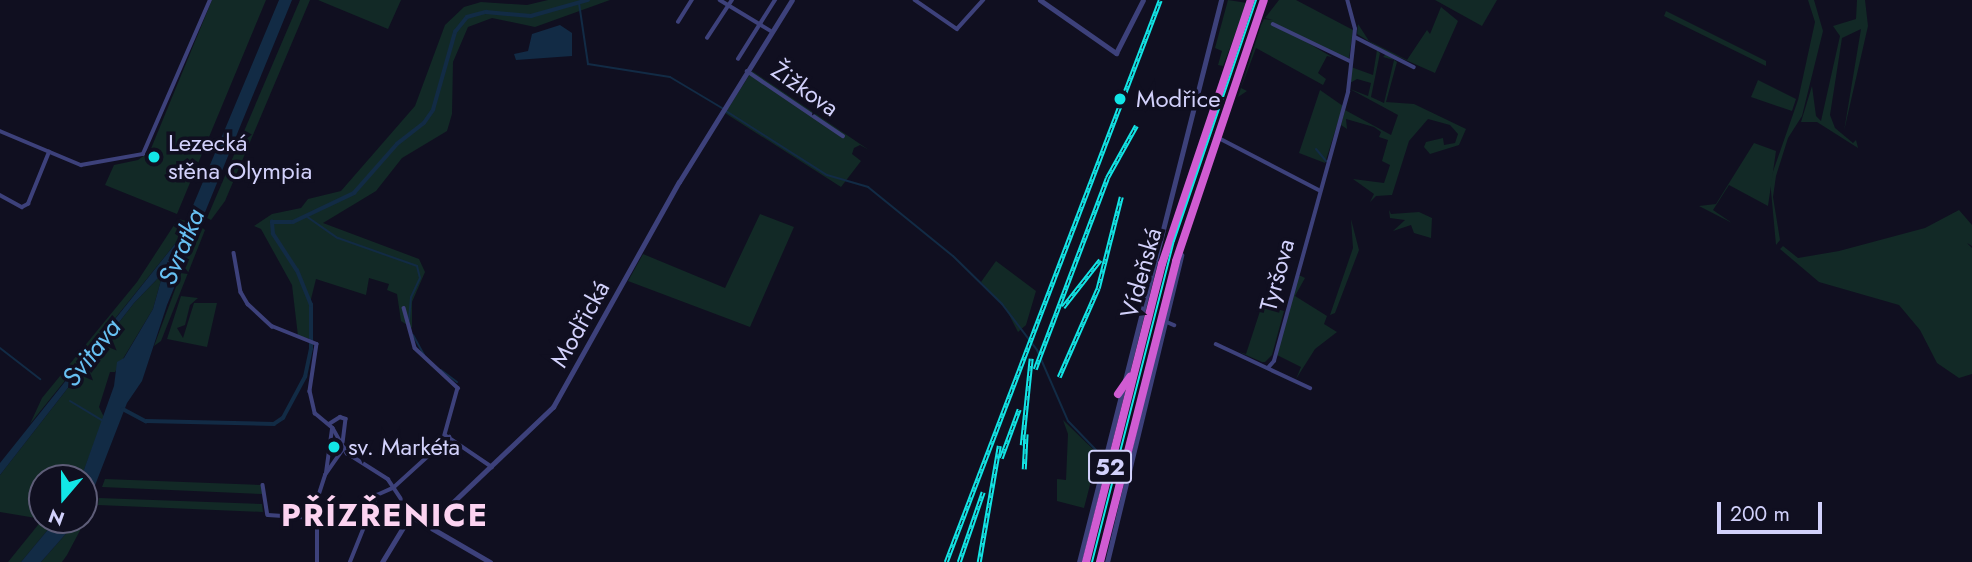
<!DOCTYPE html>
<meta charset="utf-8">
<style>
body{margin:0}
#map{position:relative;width:1972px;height:562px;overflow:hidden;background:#100f20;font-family:Jost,sans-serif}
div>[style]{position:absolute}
.green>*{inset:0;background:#122926}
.water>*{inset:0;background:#122b45}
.stream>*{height:2px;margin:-1px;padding:0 1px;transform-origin:1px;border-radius:1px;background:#122b45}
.canal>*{height:3.5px;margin:-1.75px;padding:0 1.75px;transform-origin:1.75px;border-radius:1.75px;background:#122b45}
.minor>*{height:3.5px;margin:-1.75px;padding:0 1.75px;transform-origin:1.75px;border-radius:1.75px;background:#3d417b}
.tertiary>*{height:5px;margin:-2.5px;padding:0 2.5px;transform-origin:2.5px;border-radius:2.5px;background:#3d417b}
.trunk>*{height:8px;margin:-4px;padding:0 4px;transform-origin:4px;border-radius:4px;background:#d05cd2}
.tram>*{height:2px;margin:-1px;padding:0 1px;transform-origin:1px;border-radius:1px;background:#12e6e6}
.rail>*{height:4.5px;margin-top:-2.25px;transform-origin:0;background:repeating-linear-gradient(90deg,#100f20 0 5px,#12e6e6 0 10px);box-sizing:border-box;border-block:2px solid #12e6e6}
.dots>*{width:19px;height:19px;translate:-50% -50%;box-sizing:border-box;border:4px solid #100f20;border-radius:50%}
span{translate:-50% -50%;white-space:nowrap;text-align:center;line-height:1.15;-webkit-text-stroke:7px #100f20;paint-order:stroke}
.shield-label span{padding:2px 5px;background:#100f20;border:2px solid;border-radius:5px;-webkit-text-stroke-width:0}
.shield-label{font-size:23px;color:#d2d1fb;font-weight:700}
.street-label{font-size:24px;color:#d2d1fb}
.poi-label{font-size:24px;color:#d2d1fb}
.left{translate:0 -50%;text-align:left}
.water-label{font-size:26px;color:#67c0f3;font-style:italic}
.district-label{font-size:32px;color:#fcd3f1;font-weight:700;letter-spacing:2px}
.north{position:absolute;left:28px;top:464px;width:70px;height:70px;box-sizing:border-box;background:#100f20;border:2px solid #5e5d78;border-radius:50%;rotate:200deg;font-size:19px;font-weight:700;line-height:28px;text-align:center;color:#d2d1fb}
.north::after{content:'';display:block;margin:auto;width:24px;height:32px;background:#12e6e6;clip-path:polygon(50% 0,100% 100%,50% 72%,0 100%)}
.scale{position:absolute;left:1717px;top:502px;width:105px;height:32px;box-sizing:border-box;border:4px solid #d2d1fb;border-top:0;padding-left:9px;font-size:21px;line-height:24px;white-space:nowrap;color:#d2d1fb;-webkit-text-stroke:5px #100f20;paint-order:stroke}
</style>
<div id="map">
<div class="green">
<i style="clip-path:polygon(212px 0,266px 0,177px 214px,105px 185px,114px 165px,138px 160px,150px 151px)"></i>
<i style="clip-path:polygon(300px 0,310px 0,225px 201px,211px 220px,207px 218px)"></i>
<i style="clip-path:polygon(318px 0,401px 0,388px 29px)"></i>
<i style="clip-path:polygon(548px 0,610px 0,535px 27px,492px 18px,468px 27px,453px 62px,452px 114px,447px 131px,402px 158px,376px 191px,323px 223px,419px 259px,425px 272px,412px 302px,412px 328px,401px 321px,397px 294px,387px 290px,389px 284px,369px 278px,366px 295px,316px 279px,311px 299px,313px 340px,298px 336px,292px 285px,261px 229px,254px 226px,272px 214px,301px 208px,308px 199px,341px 191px,415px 106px,445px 25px,464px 7px,481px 2px,527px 5px)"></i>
<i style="clip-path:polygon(1228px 0,1247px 3px,1223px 66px,1218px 65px,1222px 51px,1215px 48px)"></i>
<i style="clip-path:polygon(1279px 0,1296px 0,1353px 30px,1349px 58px,1338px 57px,1274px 23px,1332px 57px,1327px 56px,1318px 73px,1326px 79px,1323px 85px,1256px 48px,1241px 88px,1247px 91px,1238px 97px,1261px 25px,1264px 19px,1273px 20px,1265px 18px)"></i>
<i style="clip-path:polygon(1435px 0,1497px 0,1482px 26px)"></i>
<i style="clip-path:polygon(1808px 0,1814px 0,1823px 31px,1802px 116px,1788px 138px,1776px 176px,1773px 197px,1780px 240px,1776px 245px,1770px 180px,1798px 100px,1815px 22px)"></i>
<i style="clip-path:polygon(1857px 0,1865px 0,1868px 26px,1844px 131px,1861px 29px,1842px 38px,1830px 115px,1835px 128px,1853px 143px,1856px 140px,1858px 148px,1817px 122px,1801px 122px,1812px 86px,1816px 116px,1821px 121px,1840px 36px,1833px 26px,1856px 19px)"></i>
<i style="clip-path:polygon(1441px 7px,1458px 21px,1435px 73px,1383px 50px,1357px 34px,1358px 24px,1369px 41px,1407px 60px,1427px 30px,1430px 34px)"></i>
<i style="clip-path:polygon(1666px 11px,1766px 61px,1766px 66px,1664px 16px)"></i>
<i style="clip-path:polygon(1377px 50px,1380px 53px,1371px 97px,1384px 103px,1394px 60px,1383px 57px,1386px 54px,1397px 62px,1386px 102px,1414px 104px,1466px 129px,1459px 145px,1430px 154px,1424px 147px,1426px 142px,1443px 138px,1444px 145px,1455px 143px,1458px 134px,1450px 125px,1428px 119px,1409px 141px,1392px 195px,1376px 196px,1370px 202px,1374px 194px,1353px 179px,1384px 183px,1390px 165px,1382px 161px,1388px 140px,1379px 137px,1381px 132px,1374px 127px,1346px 119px,1347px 129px,1341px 125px,1345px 110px,1391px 135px,1398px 115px,1350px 89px,1368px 96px,1371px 83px,1357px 79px,1350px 83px,1351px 67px,1373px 75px)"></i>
<i style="clip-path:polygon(752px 71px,869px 150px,860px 145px,854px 148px,852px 154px,861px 161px,841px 187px,725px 113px)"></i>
<i style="clip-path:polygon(1758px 80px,1796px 99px,1792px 111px,1751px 97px)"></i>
<i style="clip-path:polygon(1320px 90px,1343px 106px,1325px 163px,1299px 153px)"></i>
<i style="clip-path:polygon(1754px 143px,1776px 151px,1768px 206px,1729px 185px,1713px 210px,1732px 223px,1699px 206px,1716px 204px)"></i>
<i style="clip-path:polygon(1389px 210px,1391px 214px,1419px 212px,1432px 218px,1431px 238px,1414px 233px,1411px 225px,1393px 231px,1405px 220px,1390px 218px)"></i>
<i style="clip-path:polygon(1959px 210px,1972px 225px,1972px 246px,1967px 243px,1972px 248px,1972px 374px,1959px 378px,1937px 363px,1920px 330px,1899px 305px,1819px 282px,1780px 249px,1783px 246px,1798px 258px,1839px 251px,1925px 228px)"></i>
<i style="clip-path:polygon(760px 214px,794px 227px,750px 327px,628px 281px,643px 254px,725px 288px)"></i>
<i style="clip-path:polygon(178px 219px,187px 221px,179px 239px,30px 424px,42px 398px,137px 282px)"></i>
<i style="clip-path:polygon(1351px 219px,1359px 250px,1335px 313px,1330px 315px,1353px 248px)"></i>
<i style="clip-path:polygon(199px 225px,205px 230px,161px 341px,154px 346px)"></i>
<i style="clip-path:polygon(996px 261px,1036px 291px,1026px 325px,1018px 332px,1005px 307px,981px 282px)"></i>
<i style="clip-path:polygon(163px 273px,153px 309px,115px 372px,110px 372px,99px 407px,104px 417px,81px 478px,42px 478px,42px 519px,0 512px,0 475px,134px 303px)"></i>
<i style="clip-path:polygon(1298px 276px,1301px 276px,1305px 278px,1295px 296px,1327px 316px,1324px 324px,1337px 332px,1315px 349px,1296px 379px,1301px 367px,1277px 355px)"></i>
<i style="clip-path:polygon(181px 296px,198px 298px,190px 305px,185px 325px,177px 328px,183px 338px,194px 303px,217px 303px,207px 347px,167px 339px)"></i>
<i style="clip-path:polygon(1262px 305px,1284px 311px,1272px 355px,1265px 362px,1262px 362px,1239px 352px,1246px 354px)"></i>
<i style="clip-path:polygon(1063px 420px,1098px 454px,1084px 508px,1057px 501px,1057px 479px,1066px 480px,1068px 434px)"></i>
<i style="clip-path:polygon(105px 479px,262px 485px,262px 494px,102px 487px)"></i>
<i style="clip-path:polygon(92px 495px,94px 504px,67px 555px,62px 562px,41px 562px,78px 520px,84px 520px)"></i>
<i style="clip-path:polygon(99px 498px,262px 504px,263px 512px,98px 505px)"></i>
<i style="clip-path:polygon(42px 520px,56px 520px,21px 562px,8px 562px)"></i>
</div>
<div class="water">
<i style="clip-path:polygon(279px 0,292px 0,167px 305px,142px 381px,127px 403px,87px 506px,84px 511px,81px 478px,114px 386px,117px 362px,124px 358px,153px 309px,163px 273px,134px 303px,0 475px,0 463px,179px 239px)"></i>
<i style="clip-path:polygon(560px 25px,572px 33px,572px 56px,516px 60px,514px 54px,528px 51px,532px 34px)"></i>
<i style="clip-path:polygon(56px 520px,78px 520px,41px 562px,21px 562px)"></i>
</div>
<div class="stream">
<i style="left:579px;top:3px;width:62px;rotate:81.6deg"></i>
<i style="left:588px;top:64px;width:83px;rotate:9deg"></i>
<i style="left:670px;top:77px;width:61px;rotate:30.8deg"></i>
<i style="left:726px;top:111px;width:120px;rotate:32.4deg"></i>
<i style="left:827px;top:175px;width:43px;rotate:16.3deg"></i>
<i style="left:868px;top:187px;width:109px;rotate:39.1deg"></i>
<i style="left:953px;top:256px;width:69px;rotate:44.4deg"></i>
<i style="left:1002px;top:304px;width:58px;rotate:52.7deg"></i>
<i style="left:1037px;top:350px;width:77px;rotate:66.4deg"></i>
<i style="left:1068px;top:421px;width:42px;rotate:46deg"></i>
<i style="left:1316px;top:149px;width:16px;rotate:50deg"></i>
<i style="left:306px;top:216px;width:39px;rotate:35deg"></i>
<i style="left:338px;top:238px;width:84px;rotate:19.5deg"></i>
<i style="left:417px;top:266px;width:12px;rotate:76deg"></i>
<i style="left:420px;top:278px;width:21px;rotate:115deg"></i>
<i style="left:411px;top:297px;width:23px;rotate:95deg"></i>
<i style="left:413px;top:335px;width:23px;rotate:61deg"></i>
<i style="left:0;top:348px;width:51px;rotate:37.8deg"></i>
<i style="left:441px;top:370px;width:20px;rotate:37deg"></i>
<i style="left:70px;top:401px;width:37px;rotate:31deg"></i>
</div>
<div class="canal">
<i style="left:123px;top:409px;width:26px;rotate:28deg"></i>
<i style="left:146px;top:421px;width:128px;rotate:1.3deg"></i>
<i style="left:274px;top:424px;width:11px;rotate:-34deg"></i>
<i style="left:283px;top:418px;width:47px;rotate:-61.8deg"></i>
<i style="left:305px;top:377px;width:29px;rotate:-78deg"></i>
<i style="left:311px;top:349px;width:44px;rotate:-90deg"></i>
<i style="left:311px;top:305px;width:37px;rotate:-112deg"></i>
<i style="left:297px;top:271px;width:44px;rotate:-123deg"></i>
<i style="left:273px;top:234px;width:12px;rotate:-95deg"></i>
<i style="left:272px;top:222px;width:21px"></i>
<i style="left:293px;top:222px;width:68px;rotate:-25.4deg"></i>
<i style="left:354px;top:193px;width:65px;rotate:-48.7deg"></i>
<i style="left:397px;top:144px;width:34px;rotate:-38deg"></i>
<i style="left:424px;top:123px;width:16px;rotate:-55deg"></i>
<i style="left:433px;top:110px;width:81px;rotate:-74.2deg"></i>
<i style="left:455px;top:32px;width:19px;rotate:-51deg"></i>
<i style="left:467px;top:17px;width:20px;rotate:-15deg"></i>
<i style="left:486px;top:12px;width:45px;rotate:5.1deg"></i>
<i style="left:531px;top:16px;width:59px;rotate:-15.7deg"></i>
</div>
<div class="minor">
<i style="left:720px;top:0;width:60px;rotate:31.3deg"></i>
<i style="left:915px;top:0;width:51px;rotate:34.6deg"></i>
<i style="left:957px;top:29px;width:39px;rotate:-48deg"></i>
<i style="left:678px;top:22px;width:26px;rotate:-58deg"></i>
<i style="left:1273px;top:24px;width:85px;rotate:25.7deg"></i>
<i style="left:1355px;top:37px;width:66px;rotate:27deg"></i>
<i style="left:707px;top:38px;width:45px;rotate:-56.7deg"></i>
<i style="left:738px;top:59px;width:70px;rotate:-57.9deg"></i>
<i style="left:747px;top:71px;width:116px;rotate:34.1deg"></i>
<i style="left:0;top:131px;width:88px;rotate:22.8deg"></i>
<i style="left:81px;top:165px;width:63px;rotate:-10.1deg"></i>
<i style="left:143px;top:154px;width:168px;rotate:-66.5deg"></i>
<i style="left:1217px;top:137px;width:115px;rotate:27.5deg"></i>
<i style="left:0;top:195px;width:25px;rotate:29deg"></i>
<i style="left:22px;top:207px;width:7px;rotate:-27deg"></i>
<i style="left:28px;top:204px;width:56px;rotate:-68deg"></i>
<i style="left:234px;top:253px;width:40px;rotate:80deg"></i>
<i style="left:241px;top:292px;width:14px;rotate:60deg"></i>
<i style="left:248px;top:304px;width:33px;rotate:43deg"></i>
<i style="left:272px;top:326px;width:48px;rotate:21.8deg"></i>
<i style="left:317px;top:344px;width:48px;rotate:98.5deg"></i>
<i style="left:310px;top:391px;width:23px;rotate:77deg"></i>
<i style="left:315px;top:413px;width:23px;rotate:40deg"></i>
<i style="left:333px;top:428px;width:29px;rotate:61deg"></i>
<i style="left:347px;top:453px;width:49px;rotate:32.4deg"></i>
<i style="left:388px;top:479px;width:47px;rotate:56.3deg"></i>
<i style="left:404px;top:308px;width:41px;rotate:74.6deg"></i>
<i style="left:415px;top:348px;width:59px;rotate:42.9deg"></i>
<i style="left:458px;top:388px;width:49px;rotate:105.5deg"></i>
<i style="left:445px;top:435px;width:57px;rotate:34.2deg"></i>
<i style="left:1167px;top:322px;width:8px;rotate:23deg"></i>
<i style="left:1216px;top:344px;width:104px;rotate:25.1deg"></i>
<i style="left:1268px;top:368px;width:9px;rotate:-49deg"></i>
<i style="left:1274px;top:361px;width:279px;rotate:-74.6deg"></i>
<i style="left:1348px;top:92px;width:63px;rotate:-83.7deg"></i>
<i style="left:1355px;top:29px;width:30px;rotate:-105deg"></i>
<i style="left:329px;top:424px;width:13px;rotate:-32deg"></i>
<i style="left:340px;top:417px;width:6px;rotate:18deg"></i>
<i style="left:346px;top:419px;width:23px;rotate:97deg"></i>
<i style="left:326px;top:473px;width:44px;rotate:-82.2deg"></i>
<i style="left:263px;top:485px;width:30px;rotate:81deg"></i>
<i style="left:268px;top:515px;width:45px;rotate:3.8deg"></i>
<i style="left:317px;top:562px;width:62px;rotate:-90deg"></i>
<i style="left:317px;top:500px;width:26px;rotate:-72deg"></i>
<i style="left:325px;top:475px;width:33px;rotate:-55deg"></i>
<i style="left:350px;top:562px;width:72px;rotate:-68.1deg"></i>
<i style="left:377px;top:495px;width:17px;rotate:-24deg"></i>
<i style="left:393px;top:488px;width:76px;rotate:-42.3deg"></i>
</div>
<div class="tertiary">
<i style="left:1040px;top:0;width:93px;rotate:34.9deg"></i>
<i style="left:1116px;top:53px;width:59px;rotate:-63deg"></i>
<i style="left:430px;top:524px;width:170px;rotate:-43.6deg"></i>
<i style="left:553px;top:407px;width:258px;rotate:-60.8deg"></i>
<i style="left:679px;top:182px;width:214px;rotate:-58.2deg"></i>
<i style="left:382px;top:562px;width:44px;rotate:-58.8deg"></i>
<i style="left:405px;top:524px;width:11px;rotate:-34deg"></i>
<i style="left:414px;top:518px;width:88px;rotate:30.1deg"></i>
<i style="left:1079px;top:562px;width:580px;rotate:-75.82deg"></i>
<i style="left:1107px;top:562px;width:316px;rotate:-76.4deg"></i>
</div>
<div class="trunk">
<i style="left:1118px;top:394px;width:21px;rotate:-55deg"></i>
<i style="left:1086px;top:562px;width:308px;rotate:-75.7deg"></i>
<i style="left:1162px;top:264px;width:279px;rotate:-71.4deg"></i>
<i style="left:1100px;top:562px;width:310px;rotate:-75.8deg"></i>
<i style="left:1176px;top:261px;width:275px;rotate:-71.4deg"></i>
</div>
<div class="tram">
<i style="left:1092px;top:562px;width:331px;rotate:-75.7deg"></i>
<i style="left:1174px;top:241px;width:255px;rotate:-71.2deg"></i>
</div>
<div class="rail">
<i style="left:1063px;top:307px;width:60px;rotate:-51.8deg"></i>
<i style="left:1035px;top:369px;width:204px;rotate:-69.3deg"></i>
<i style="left:1107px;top:178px;width:60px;rotate:-60.9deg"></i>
<i style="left:1059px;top:377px;width:97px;rotate:-66.3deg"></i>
<i style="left:1098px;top:288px;width:94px;rotate:-75.8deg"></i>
<i style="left:1022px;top:445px;width:87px;rotate:-84.1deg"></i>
<i style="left:1001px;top:458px;width:52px;rotate:-69.8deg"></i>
<i style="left:1024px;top:469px;width:35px;rotate:-87deg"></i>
<i style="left:946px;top:562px;width:601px;rotate:-69.15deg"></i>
<i style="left:959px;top:562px;width:74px;rotate:-71.1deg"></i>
<i style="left:979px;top:562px;width:118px;rotate:-80.2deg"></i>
</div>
<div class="dots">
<i style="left:1120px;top:99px;background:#12e6e6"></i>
<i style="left:154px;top:157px;background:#12e6e6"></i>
<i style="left:334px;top:447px;background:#12e6e6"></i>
</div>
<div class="shield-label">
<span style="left:1110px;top:467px">52</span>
</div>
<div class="street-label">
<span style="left:805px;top:89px;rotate:35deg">Žižkova</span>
<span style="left:1141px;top:273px;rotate:-74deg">Vídeňská</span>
<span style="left:1277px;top:275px;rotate:-75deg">Tyršova</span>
<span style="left:580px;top:324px;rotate:-61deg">Modřická</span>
</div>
<div class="poi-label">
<span class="left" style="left:1136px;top:99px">Modřice</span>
<span class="left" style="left:168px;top:157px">Lezecká<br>stěna Olympia</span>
<span class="left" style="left:348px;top:447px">sv. Markéta</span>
</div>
<div class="water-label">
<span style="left:182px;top:247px;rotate:-67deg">Svratka</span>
<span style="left:92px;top:353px;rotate:-52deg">Svitava</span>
</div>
<div class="district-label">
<span style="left:385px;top:515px">PŘÍZŘENICE</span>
</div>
<div class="north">N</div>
<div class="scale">200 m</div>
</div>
